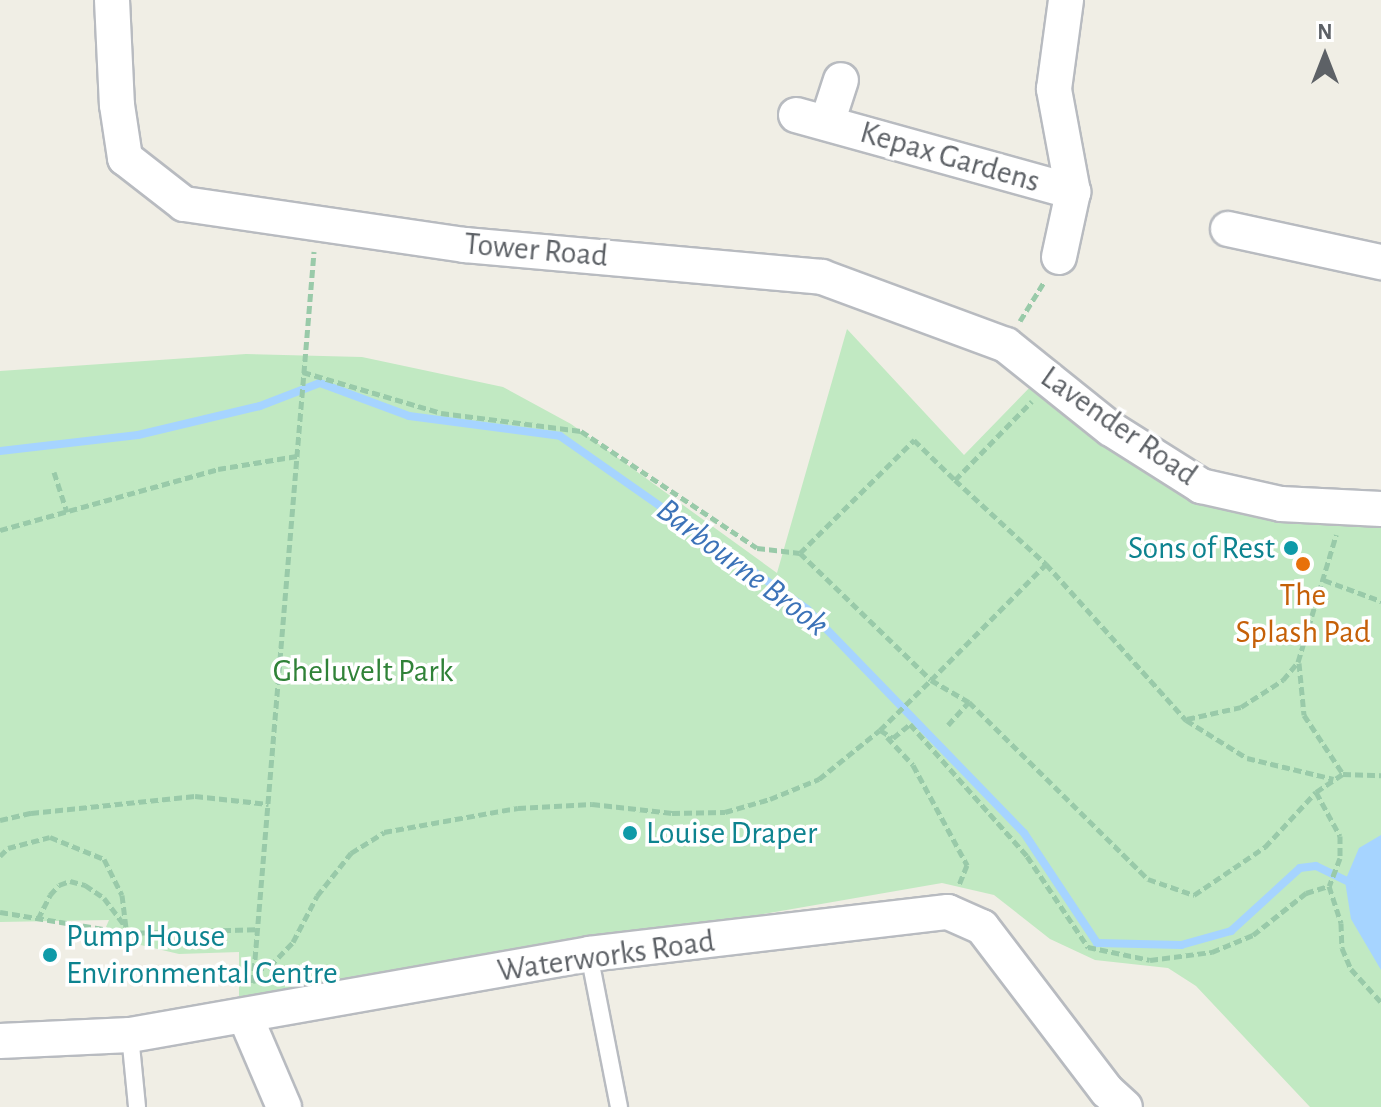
<!DOCTYPE html>
<style>
body{margin:0}
#map{position:relative;width:1381px;height:1107px;overflow:hidden;background:#f0eee5;font-family:"Alegreya Sans",sans-serif}
div>[style]{position:absolute}
.green>*{inset:0;background:#c1e9c2}
.water>*{inset:0;background:#a6d4ff}
.stream>*{height:8px;margin:-4px;padding:0 4px;transform-origin:4px;border-radius:4px;background:#a6d4ff}
.path>*{height:5px;margin-top:-2.5px;transform-origin:0;background:repeating-linear-gradient(90deg,#99caa9 0 8px,transparent 0 12px)}
.roads{filter:drop-shadow(2px 0 #b8bbc0) drop-shadow(-2px 0 #b8bbc0) drop-shadow(0 2px #b8bbc0) drop-shadow(0 -2px #b8bbc0)}
.service>*{height:16px;margin:-8px;padding:0 8px;transform-origin:8px;border-radius:8px;background:#fff}
.minor>*{height:34px;margin:-17px;padding:0 17px;transform-origin:17px;border-radius:17px;background:#fff}
.dots>*{width:22px;height:22px;translate:-50% -50%;box-sizing:border-box;border:4px solid #fff;border-radius:50%}
span{translate:-50% -50%;white-space:nowrap;text-align:center;line-height:1.15;-webkit-text-stroke:7px #fff;paint-order:stroke}
.street-label{font-size:32px;color:#5d6166}
.culture-label{font-size:32px;color:#0d838f}
.right{translate:-100% -50%;text-align:right}
.left{translate:0 -50%;text-align:left}
.food-label{font-size:32px;color:#c56008}
.park-label{font-size:32px;color:#308238}
.water-label{font-size:34px;color:#3c73b8;font-style:italic}
.north{position:absolute;left:1285px;top:16px;width:80px;height:80px;-webkit-text-stroke:6px #fff;paint-order:stroke;rotate:0deg;font-size:22px;font-weight:700;line-height:32px;text-align:center;color:#5d6166}
.north::after{content:'';display:block;margin:auto;width:28px;height:36px;background:#5d6166;clip-path:polygon(50% 0,100% 100%,50% 72%,0 100%)}
</style>
<div id="map">
<div class="green">
<i style="clip-path:polygon(847px 329px,964px 455px,1035px 382px,1216px 506px,1381px 521px,1381px 1107px,1310px 1107px,1196px 986px,1168px 968px,1095px 960px,1050px 939px,994px 895px,942px 883px,239px 1005px,239px 952px,179px 954px,102px 936px,109px 920px,0 922px,0 371px,246px 354px,362px 357px,503px 387px,571px 424px,777px 573px)"></i>
</div>
<div class="water">
<i style="clip-path:polygon(1381px 835px,1381px 970px,1351px 919px,1345px 881px,1359px 848px)"></i>
</div>
<div class="stream">
<i style="left:0;top:451px;width:139px;rotate:-6.6deg"></i>
<i style="left:138px;top:435px;width:125px;rotate:-13.4deg"></i>
<i style="left:260px;top:406px;width:64px;rotate:-21deg"></i>
<i style="left:320px;top:383px;width:95px;rotate:20.3deg"></i>
<i style="left:409px;top:416px;width:152px;rotate:7.5deg"></i>
<i style="left:560px;top:436px;width:302px;rotate:35deg"></i>
<i style="left:807px;top:609px;width:312px;rotate:45.9deg"></i>
<i style="left:1024px;top:833px;width:132px;rotate:56.4deg"></i>
<i style="left:1097px;top:943px;width:84px;rotate:1.4deg"></i>
<i style="left:1181px;top:945px;width:52px;rotate:-15.6deg"></i>
<i style="left:1231px;top:931px;width:93px;rotate:-42.4deg"></i>
<i style="left:1300px;top:868px;width:16px;rotate:-7deg"></i>
<i style="left:1316px;top:866px;width:41px;rotate:25.9deg"></i>
</div>
<div class="path">
<i style="left:1020px;top:321px;width:46px;rotate:-58.4deg"></i>
<i style="left:303px;top:372px;width:144px;rotate:16.5deg"></i>
<i style="left:441px;top:413px;width:141px;rotate:7.3deg"></i>
<i style="left:581px;top:431px;width:211px;rotate:33.6deg"></i>
<i style="left:757px;top:548px;width:43px;rotate:6.6deg"></i>
<i style="left:800px;top:553px;width:182px;rotate:44.1deg"></i>
<i style="left:931px;top:680px;width:163px;rotate:-45.2deg"></i>
<i style="left:54px;top:472px;width:42px;rotate:72deg"></i>
<i style="left:955px;top:480px;width:124px;rotate:42.7deg"></i>
<i style="left:1046px;top:564px;width:210px;rotate:48.1deg"></i>
<i style="left:1186px;top:720px;width:72px;rotate:31.9deg"></i>
<i style="left:1247px;top:758px;width:89px;rotate:13.6deg"></i>
<i style="left:0;top:530px;width:226px;rotate:-15.6deg"></i>
<i style="left:218px;top:469px;width:80px;rotate:-9.3deg"></i>
<i style="left:800px;top:553px;width:161px;rotate:-44.7deg"></i>
<i style="left:914px;top:440px;width:57px;rotate:44.3deg"></i>
<i style="left:955px;top:480px;width:110px;rotate:-45.7deg"></i>
<i style="left:1324px;top:580px;width:61px;rotate:20.2deg"></i>
<i style="left:1299px;top:663px;width:52px;rotate:84.5deg"></i>
<i style="left:1304px;top:715px;width:71px;rotate:56.5deg"></i>
<i style="left:1343px;top:774px;width:38px;rotate:2deg"></i>
<i style="left:1187px;top:719px;width:55px;rotate:-12.5deg"></i>
<i style="left:1241px;top:707px;width:50px;rotate:-32.7deg"></i>
<i style="left:1283px;top:680px;width:23px;rotate:-50deg"></i>
<i style="left:1298px;top:662px;width:133px;rotate:-73.3deg"></i>
<i style="left:948px;top:725px;width:31px;rotate:-48deg"></i>
<i style="left:880px;top:730px;width:15px;rotate:32deg"></i>
<i style="left:893px;top:738px;width:22px;rotate:-39deg"></i>
<i style="left:910px;top:724px;width:176px;rotate:48.4deg"></i>
<i style="left:1027px;top:856px;width:110px;rotate:56.2deg"></i>
<i style="left:1088px;top:947px;width:63px;rotate:11.8deg"></i>
<i style="left:1150px;top:960px;width:63px;rotate:-7.4deg"></i>
<i style="left:1212px;top:952px;width:44px;rotate:-22.5deg"></i>
<i style="left:1253px;top:935px;width:68px;rotate:-38.4deg"></i>
<i style="left:1306px;top:893px;width:24px;rotate:-17deg"></i>
<i style="left:887px;top:737px;width:38px;rotate:47deg"></i>
<i style="left:913px;top:765px;width:114px;rotate:61.6deg"></i>
<i style="left:967px;top:865px;width:22px;rotate:112deg"></i>
<i style="left:1316px;top:792px;width:50px;rotate:61.4deg"></i>
<i style="left:1340px;top:836px;width:22px;rotate:90deg"></i>
<i style="left:1340px;top:858px;width:30px;rotate:111deg"></i>
<i style="left:1329px;top:886px;width:39px;rotate:72deg"></i>
<i style="left:1341px;top:923px;width:25px;rotate:88deg"></i>
<i style="left:1342px;top:948px;width:23px;rotate:67deg"></i>
<i style="left:1351px;top:969px;width:45px;rotate:47.7deg"></i>
<i style="left:0;top:820px;width:32px;rotate:-13deg"></i>
<i style="left:31px;top:813px;width:165px;rotate:-5.9deg"></i>
<i style="left:195px;top:796px;width:74px;rotate:6.2deg"></i>
<i style="left:0;top:856px;width:11px;rotate:-45deg"></i>
<i style="left:8px;top:848px;width:43px;rotate:-14.7deg"></i>
<i style="left:50px;top:837px;width:58px;rotate:22.2deg"></i>
<i style="left:104px;top:859px;width:40px;rotate:63.4deg"></i>
<i style="left:122px;top:895px;width:38px;rotate:83deg"></i>
<i style="left:127px;top:933px;width:132px;rotate:-1.7deg"></i>
<i style="left:0;top:912px;width:129px;rotate:9.4deg"></i>
<i style="left:38px;top:919px;width:27px;rotate:-63deg"></i>
<i style="left:50px;top:895px;width:13px;rotate:-48deg"></i>
<i style="left:59px;top:885px;width:12px;rotate:-20deg"></i>
<i style="left:70px;top:881px;width:16px;rotate:15deg"></i>
<i style="left:85px;top:885px;width:23px;rotate:34deg"></i>
<i style="left:104px;top:898px;width:36px;rotate:53deg"></i>
<i style="left:256px;top:970px;width:15px;rotate:-16deg"></i>
<i style="left:270px;top:966px;width:33px;rotate:-46deg"></i>
<i style="left:293px;top:942px;width:52px;rotate:-62.4deg"></i>
<i style="left:317px;top:896px;width:55px;rotate:-51.7deg"></i>
<i style="left:351px;top:853px;width:39px;rotate:-32deg"></i>
<i style="left:384px;top:832px;width:136px;rotate:-10.2deg"></i>
<i style="left:518px;top:808px;width:74px;rotate:-3.1deg"></i>
<i style="left:592px;top:804px;width:81px;rotate:6.4deg"></i>
<i style="left:672px;top:813px;width:53px;rotate:-1.1deg"></i>
<i style="left:725px;top:812px;width:47px;rotate:-16.1deg"></i>
<i style="left:770px;top:799px;width:53px;rotate:-22.2deg"></i>
<i style="left:819px;top:779px;width:78px;rotate:-38.8deg"></i>
<i style="left:880px;top:730px;width:71px;rotate:-44.4deg"></i>
<i style="left:931px;top:680px;width:44px;rotate:30.1deg"></i>
<i style="left:969px;top:702px;width:252px;rotate:44.7deg"></i>
<i style="left:1148px;top:879px;width:49px;rotate:19.2deg"></i>
<i style="left:1194px;top:895px;width:86px;rotate:-34.1deg"></i>
<i style="left:1265px;top:847px;width:75px;rotate:-47.2deg"></i>
<i style="left:1316px;top:792px;width:32px;rotate:-34deg"></i>
<i style="left:253px;top:983px;width:734px;rotate:-85.23deg"></i>
</div>
<div class="roads">
<div class="service">
<i style="left:589px;top:954px;width:156px;rotate:78.9deg"></i>
<i style="left:130px;top:1035px;width:72px;rotate:84.4deg"></i>
</div>
<div class="minor">
<i style="left:112px;top:0;width:105px;rotate:87.3deg"></i>
<i style="left:117px;top:105px;width:54px;rotate:81.4deg"></i>
<i style="left:125px;top:158px;width:75px;rotate:37.9deg"></i>
<i style="left:184px;top:204px;width:284px;rotate:8.3deg"></i>
<i style="left:465px;top:245px;width:358px;rotate:5.1deg"></i>
<i style="left:822px;top:277px;width:196px;rotate:20.3deg"></i>
<i style="left:1006px;top:345px;width:134px;rotate:38.7deg"></i>
<i style="left:1111px;top:429px;width:107px;rotate:32.3deg"></i>
<i style="left:1201px;top:486px;width:82px;rotate:12.7deg"></i>
<i style="left:1281px;top:504px;width:100px;rotate:2.9deg"></i>
<i style="left:796px;top:115px;width:288px;rotate:15.5deg"></i>
<i style="left:827px;top:123px;width:45px;rotate:-72deg"></i>
<i style="left:1228px;top:229px;width:157px;rotate:12.2deg"></i>
<i style="left:1059px;top:257px;width:66px;rotate:-77.8deg"></i>
<i style="left:1073px;top:192px;width:105px;rotate:-100.5deg"></i>
<i style="left:1054px;top:89px;width:90px;rotate:-82.3deg"></i>
<i style="left:245px;top:1016px;width:99px;rotate:66.8deg"></i>
<i style="left:0;top:1041px;width:130px;rotate:-2.6deg"></i>
<i style="left:130px;top:1035px;width:466px;rotate:-10deg"></i>
<i style="left:589px;top:954px;width:361px;rotate:-6.7deg"></i>
<i style="left:948px;top:912px;width:37px;rotate:24deg"></i>
<i style="left:982px;top:927px;width:206px;rotate:52.7deg"></i>
<i style="left:1107px;top:1091px;width:24px;rotate:42deg"></i>
</div>
</div>
<div class="dots">
<i style="left:1291px;top:548px;background:#0f9aa8"></i>
<i style="left:1303px;top:564px;background:#e8710a"></i>
<i style="left:630px;top:833px;background:#0f9aa8"></i>
<i style="left:50px;top:955px;background:#0f9aa8"></i>
</div>
<div class="street-label">
<span style="left:950px;top:157px;rotate:16deg">Kepax Gardens</span>
<span style="left:536px;top:250px;rotate:5deg">Tower Road</span>
<span style="left:1119px;top:426px;rotate:35deg">Lavender Road</span>
<span style="left:606px;top:956px;rotate:-8deg">Waterworks Road</span>
</div>
<div class="culture-label">
<span class="right" style="left:1275px;top:548px">Sons of Rest</span>
<span class="left" style="left:646px;top:833px">Louise Draper</span>
<span class="left" style="left:66px;top:955px">Pump House<br>Environmental Centre</span>
</div>
<div class="food-label">
<span style="left:1303px;top:614px">The<br>Splash Pad</span>
</div>
<div class="park-label">
<span style="left:363px;top:671px">Gheluvelt Park</span>
</div>
<div class="water-label">
<span style="left:742px;top:568px;rotate:37deg">Barbourne Brook</span>
</div>
<div class="north">N</div>
</div>
